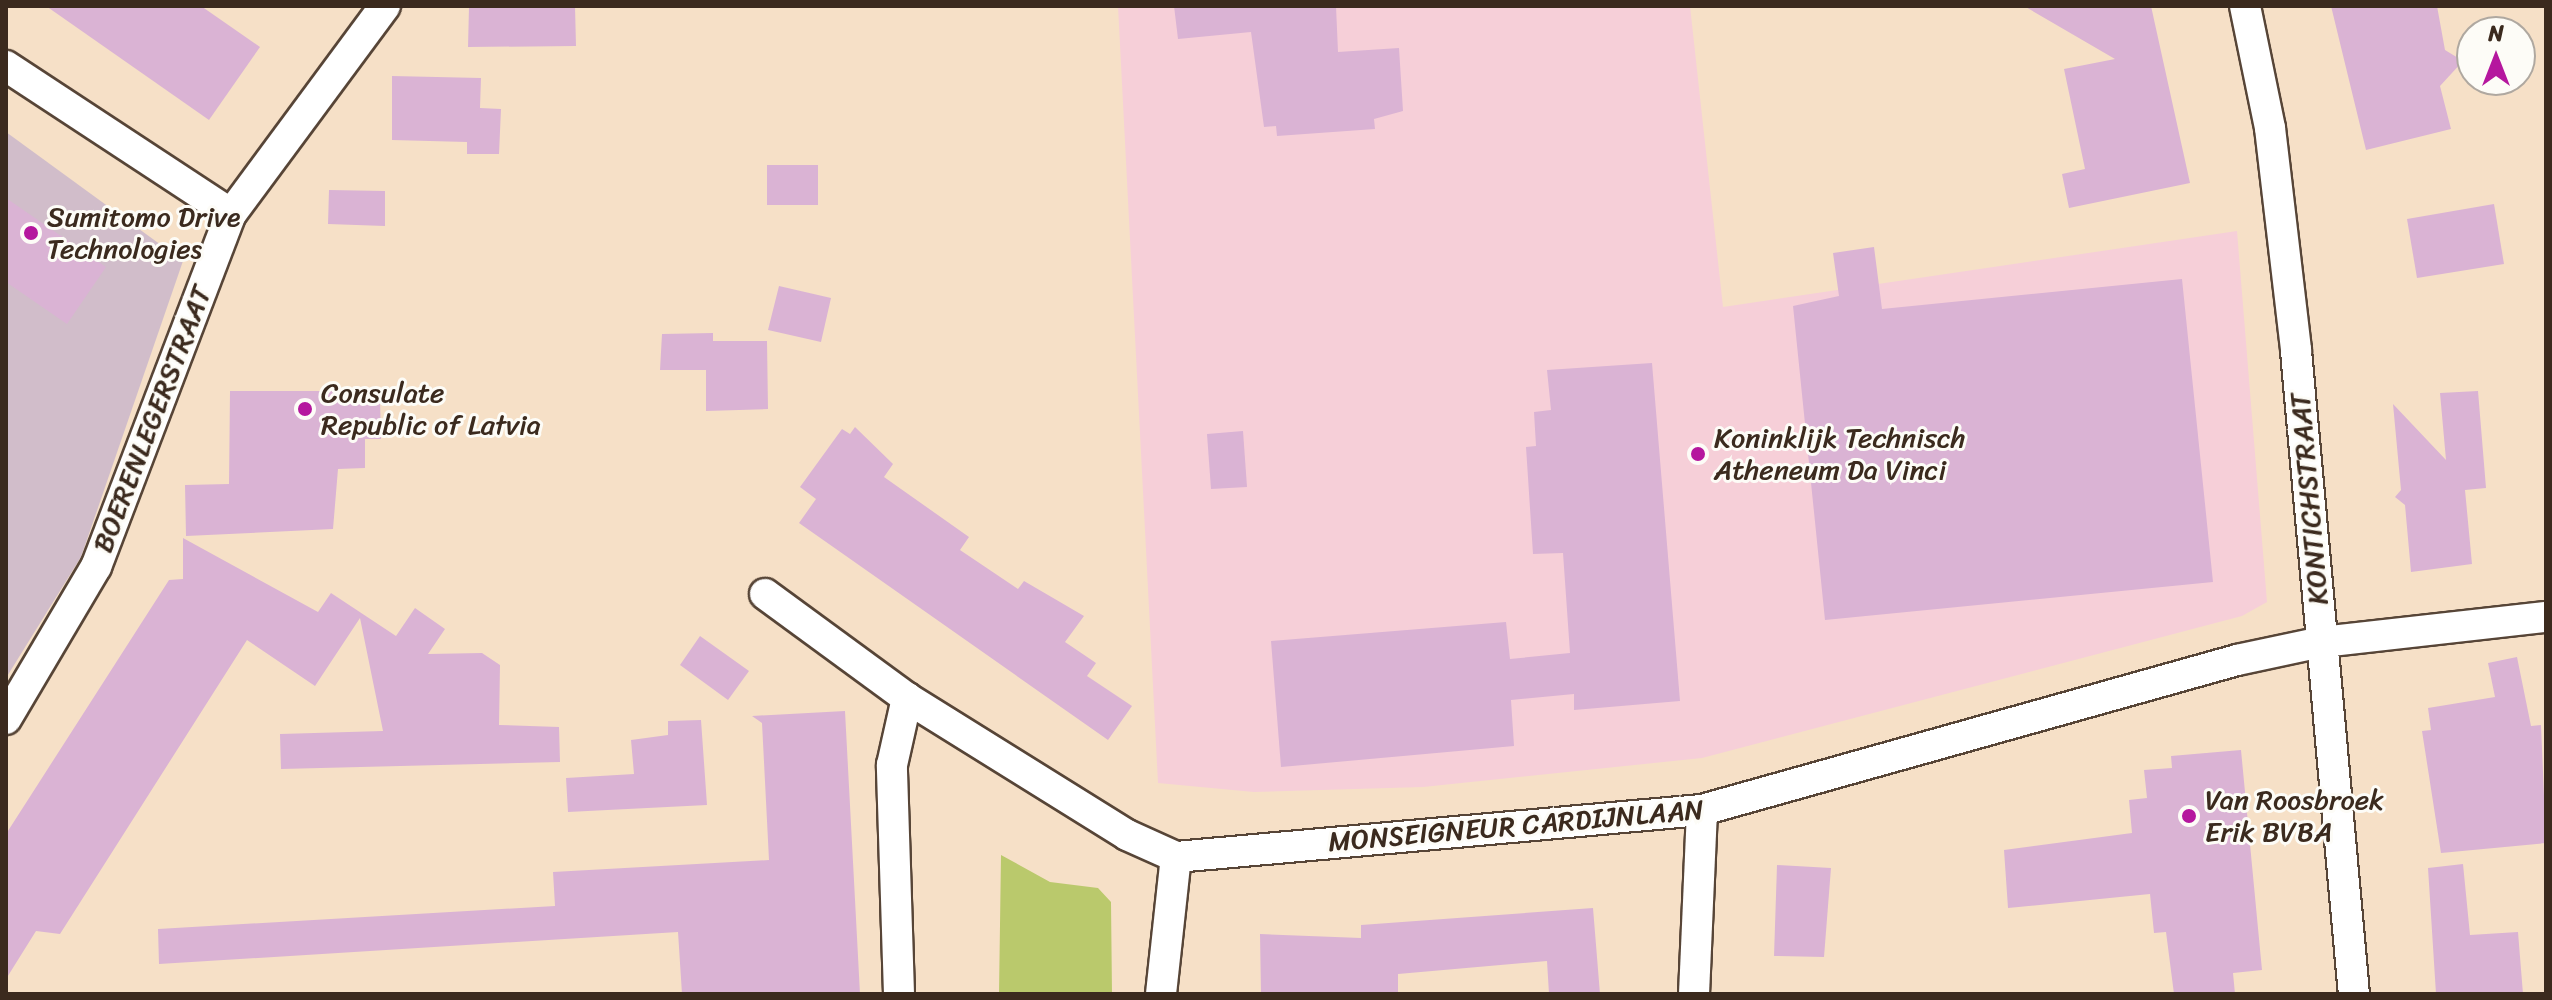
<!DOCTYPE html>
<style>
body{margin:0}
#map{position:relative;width:2552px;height:1000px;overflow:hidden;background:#f6e0c7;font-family:Sriracha,sans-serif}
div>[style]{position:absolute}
.built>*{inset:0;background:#f6cfd8}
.industrial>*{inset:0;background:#d1bdca}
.green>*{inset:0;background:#bac96c}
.building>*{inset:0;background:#dab3d4}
.roads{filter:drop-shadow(2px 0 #574537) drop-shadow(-2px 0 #574537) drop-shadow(0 2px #574537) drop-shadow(0 -2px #574537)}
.minor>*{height:30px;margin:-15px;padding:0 15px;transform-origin:15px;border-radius:15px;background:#fff}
.dots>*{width:22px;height:22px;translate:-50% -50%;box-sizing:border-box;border:4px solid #fdfcf7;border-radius:50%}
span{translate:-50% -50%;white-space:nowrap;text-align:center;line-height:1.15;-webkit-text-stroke:6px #fdfcf7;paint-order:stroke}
.poi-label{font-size:28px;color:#3b2a1e}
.left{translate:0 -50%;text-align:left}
.street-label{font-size:28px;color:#3b2a1e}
.frame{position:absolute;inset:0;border:8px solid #3b2a1e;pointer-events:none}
.north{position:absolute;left:2456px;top:16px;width:80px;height:80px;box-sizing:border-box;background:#fdfcf7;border:2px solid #afa8a0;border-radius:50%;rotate:0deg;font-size:22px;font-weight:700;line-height:32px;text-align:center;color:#3b2a1e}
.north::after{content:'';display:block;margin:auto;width:28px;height:36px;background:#b5179e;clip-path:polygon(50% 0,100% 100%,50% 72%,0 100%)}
</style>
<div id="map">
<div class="built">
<i style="clip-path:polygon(1118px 6px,1690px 6px,1723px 307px,2237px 231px,2267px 602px,2242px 616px,1702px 758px,1423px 787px,1254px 792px,1158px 783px)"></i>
</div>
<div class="industrial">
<i style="clip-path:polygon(6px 132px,183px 261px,81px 557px,6px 678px)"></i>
</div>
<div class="green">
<i style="clip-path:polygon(1001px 855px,1050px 882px,1098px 888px,1111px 902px,1112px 994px,999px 994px)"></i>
</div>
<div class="building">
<i style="clip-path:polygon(46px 6px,201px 6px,260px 47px,209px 120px)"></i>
<i style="clip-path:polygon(530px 6px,575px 6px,576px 46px,468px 47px,469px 7px)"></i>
<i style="clip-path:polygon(1174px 6px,1336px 6px,1338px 52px,1399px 48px,1403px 111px,1374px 119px,1375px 129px,1277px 136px,1276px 126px,1264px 127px,1251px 32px,1178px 39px)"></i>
<i style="clip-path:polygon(2024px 6px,2151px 6px,2190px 183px,2069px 208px,2062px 174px,2085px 169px,2064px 69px,2115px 59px)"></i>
<i style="clip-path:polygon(2331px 6px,2437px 6px,2445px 50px,2463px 61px,2440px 86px,2451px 129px,2366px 150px)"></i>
<i style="clip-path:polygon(392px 76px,481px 78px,480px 108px,501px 109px,499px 154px,467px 154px,467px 142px,392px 140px)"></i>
<i style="clip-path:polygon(767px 165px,818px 165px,818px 205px,767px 205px)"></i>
<i style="clip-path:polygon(329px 190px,385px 191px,385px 226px,328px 224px)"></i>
<i style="clip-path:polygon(6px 198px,106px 267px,67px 324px,6px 282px)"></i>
<i style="clip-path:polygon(2494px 204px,2504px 264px,2417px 278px,2407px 219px)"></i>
<i style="clip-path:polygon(1874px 247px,1882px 309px,2182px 279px,2213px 582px,1825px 620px,1793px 306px,1839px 296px,1833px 253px)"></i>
<i style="clip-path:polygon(779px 286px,831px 298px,821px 342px,768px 330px)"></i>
<i style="clip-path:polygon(713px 333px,713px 341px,767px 341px,768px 409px,706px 411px,706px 370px,660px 370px,662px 334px)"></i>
<i style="clip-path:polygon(1652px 363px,1680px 701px,1574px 710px,1574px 694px,1511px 700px,1514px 746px,1281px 767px,1271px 641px,1506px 622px,1510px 659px,1570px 653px,1563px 553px,1533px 554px,1526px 447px,1536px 446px,1534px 412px,1551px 410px,1547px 370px)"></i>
<i style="clip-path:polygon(230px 391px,355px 391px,360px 399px,380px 400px,381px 439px,365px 439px,365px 468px,338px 469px,333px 529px,186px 536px,185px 485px,229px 484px)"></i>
<i style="clip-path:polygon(2478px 391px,2486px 488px,2465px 490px,2472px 564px,2411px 572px,2405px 505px,2395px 497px,2401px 490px,2393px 404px,2446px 460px,2440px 393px)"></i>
<i style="clip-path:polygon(855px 427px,893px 464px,884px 477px,969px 537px,960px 550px,1018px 589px,1024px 581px,1084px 616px,1065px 642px,1096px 663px,1087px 676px,1132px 706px,1108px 740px,799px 523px,816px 499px,800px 487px,842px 429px,850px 434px)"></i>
<i style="clip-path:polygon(1243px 431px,1247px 487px,1211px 489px,1207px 434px)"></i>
<i style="clip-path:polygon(183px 538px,318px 612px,331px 593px,396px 636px,415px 608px,445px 629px,428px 654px,482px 653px,500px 665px,499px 725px,559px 727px,560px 762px,281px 769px,280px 734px,383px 731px,360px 618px,315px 686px,247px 640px,60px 934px,36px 931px,6px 979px,6px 834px,169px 580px,183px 579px)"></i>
<i style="clip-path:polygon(700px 636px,749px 671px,728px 700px,680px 665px)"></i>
<i style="clip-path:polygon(2517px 657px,2531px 726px,2541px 725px,2546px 843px,2441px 853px,2422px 731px,2431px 730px,2428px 708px,2495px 697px,2488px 663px)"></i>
<i style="clip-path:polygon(845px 711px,860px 994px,682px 994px,678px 932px,159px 964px,158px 929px,555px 906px,553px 872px,769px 860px,762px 723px,752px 716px)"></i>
<i style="clip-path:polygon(701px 720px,707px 805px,568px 812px,566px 778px,634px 774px,631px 740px,668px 735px,668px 721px)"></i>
<i style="clip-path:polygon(2241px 750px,2262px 970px,2233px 973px,2235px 994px,2174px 994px,2166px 932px,2154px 933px,2150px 894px,2008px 908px,2004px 850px,2132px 833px,2129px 800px,2147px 798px,2144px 770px,2172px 768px,2171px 756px)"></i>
<i style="clip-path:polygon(2463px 864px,2470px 935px,2518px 932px,2523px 994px,2436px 994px,2428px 868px)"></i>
<i style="clip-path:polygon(1777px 865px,1831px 868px,1824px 957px,1774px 956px)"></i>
<i style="clip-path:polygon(1593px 908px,1600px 994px,1549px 994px,1547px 961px,1398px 974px,1398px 993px,1261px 994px,1260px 934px,1361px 938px,1361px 925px)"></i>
</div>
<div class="roads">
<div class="minor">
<i style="left:2245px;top:6px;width:125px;rotate:78.4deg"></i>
<i style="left:2270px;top:128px;width:225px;rotate:83.3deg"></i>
<i style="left:2296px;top:351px;width:646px;rotate:84.85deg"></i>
<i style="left:6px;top:66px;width:269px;rotate:33.3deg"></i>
<i style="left:765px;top:594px;width:176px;rotate:36.2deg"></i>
<i style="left:907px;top:698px;width:259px;rotate:31.9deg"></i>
<i style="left:1127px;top:835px;width:54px;rotate:24.2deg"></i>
<i style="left:1176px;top:857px;width:528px;rotate:-5.11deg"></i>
<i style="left:1702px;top:810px;width:556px;rotate:-15.66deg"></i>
<i style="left:2237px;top:660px;width:87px;rotate:-12deg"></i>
<i style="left:2322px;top:642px;width:225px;rotate:-6.4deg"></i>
<i style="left:6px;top:719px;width:177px;rotate:-59.4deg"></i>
<i style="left:96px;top:567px;width:378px;rotate:-69.1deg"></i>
<i style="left:231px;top:214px;width:259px;rotate:-53.5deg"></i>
<i style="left:899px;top:994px;width:229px;rotate:-91.8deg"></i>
<i style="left:892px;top:765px;width:69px;rotate:-77.4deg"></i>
<i style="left:1161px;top:994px;width:138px;rotate:-83.8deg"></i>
<i style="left:1694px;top:994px;width:184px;rotate:-87.5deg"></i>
</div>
</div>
<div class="dots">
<i style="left:31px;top:233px;background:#b5179e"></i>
<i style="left:305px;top:409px;background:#b5179e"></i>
<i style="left:1698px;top:454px;background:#b5179e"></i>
<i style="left:2189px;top:816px;background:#b5179e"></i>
</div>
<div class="poi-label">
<span class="left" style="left:47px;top:233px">Sumitomo Drive<br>Technologies</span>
<span class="left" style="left:321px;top:409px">Consulate<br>Republic of Latvia</span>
<span class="left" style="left:1714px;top:454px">Koninklijk Technisch<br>Atheneum Da Vinci</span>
<span class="left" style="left:2205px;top:816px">Van Roosbroek<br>Erik BVBA</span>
</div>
<div class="street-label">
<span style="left:152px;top:419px;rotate:-69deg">BOERENLEGERSTRAAT</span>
<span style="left:2309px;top:499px;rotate:-95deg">KONTICHSTRAAT</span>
<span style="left:1516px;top:826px;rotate:-5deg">MONSEIGNEUR CARDIJNLAAN</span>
</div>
<div class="frame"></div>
<div class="north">N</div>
</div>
